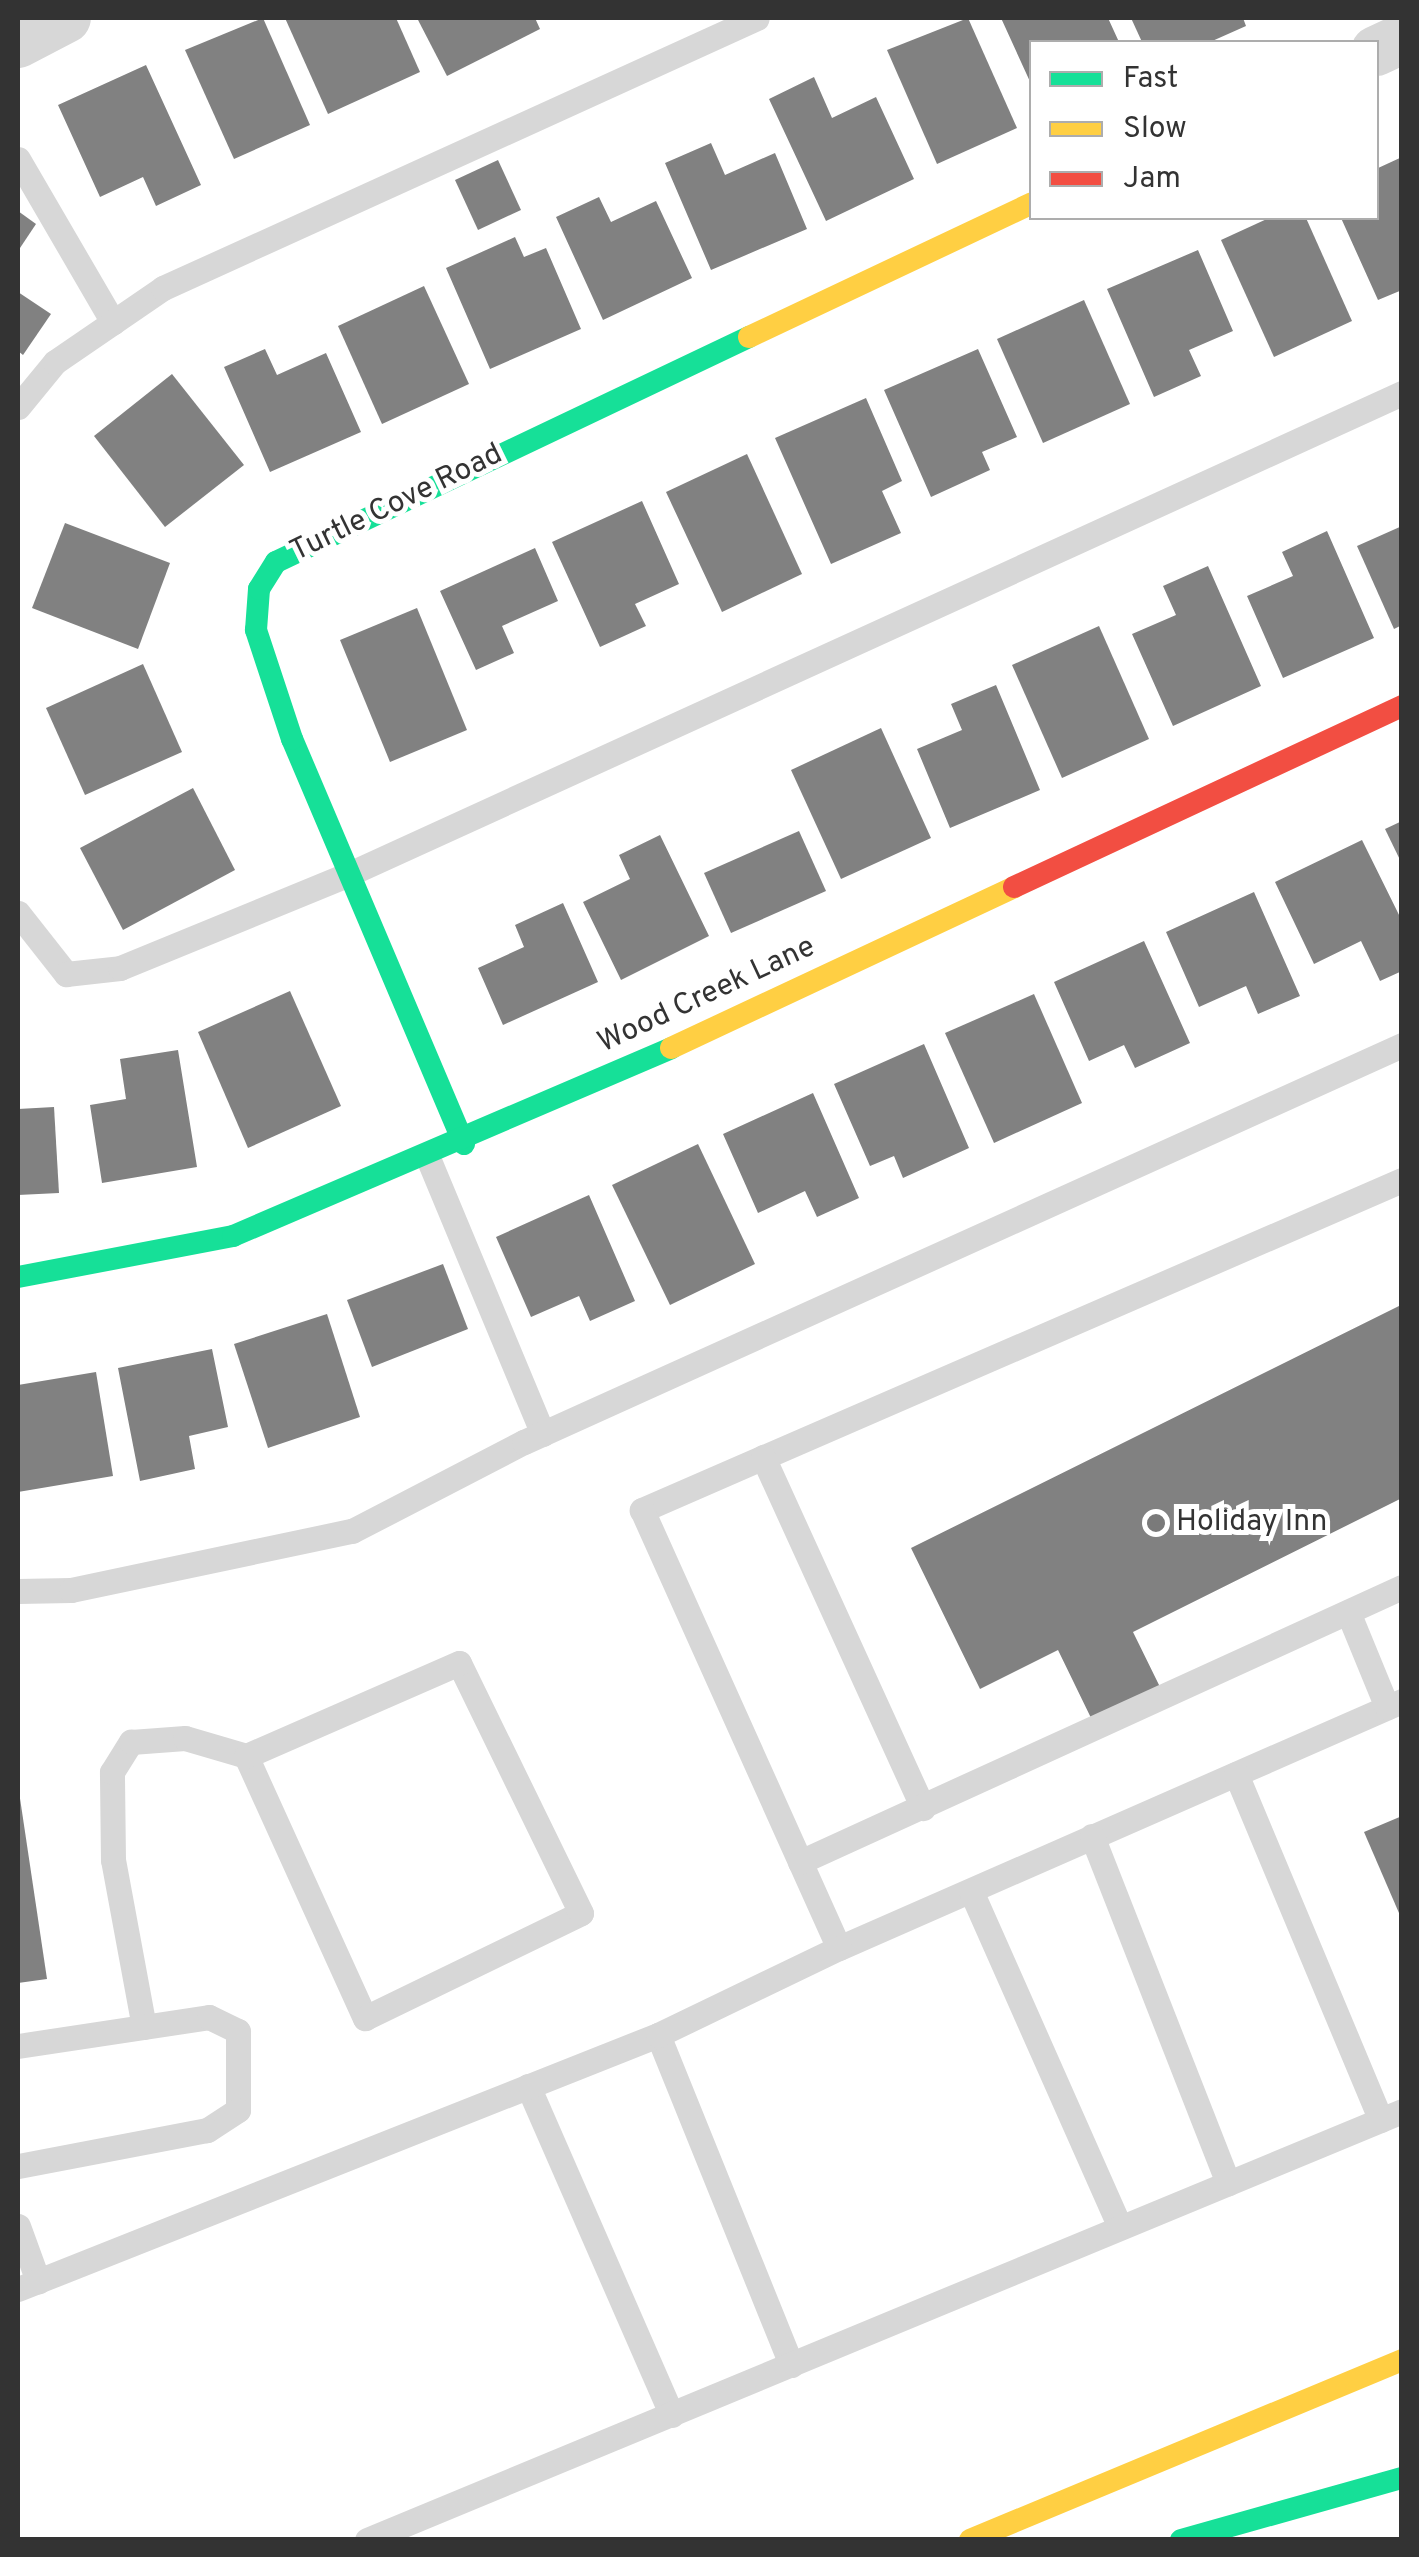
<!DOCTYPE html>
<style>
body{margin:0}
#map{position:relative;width:1419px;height:2557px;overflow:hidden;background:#fff;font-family:Overpass,sans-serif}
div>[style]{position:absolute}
.building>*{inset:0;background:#818181}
.lane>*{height:25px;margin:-12.5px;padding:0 12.5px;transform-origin:12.5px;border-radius:12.5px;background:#d7d7d7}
.street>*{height:50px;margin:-25px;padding:0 25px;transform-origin:25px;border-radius:25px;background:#d7d7d7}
.fast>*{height:22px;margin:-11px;padding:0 11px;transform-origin:11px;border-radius:11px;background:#16e098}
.slow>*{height:22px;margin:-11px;padding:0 11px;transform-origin:11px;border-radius:11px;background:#ffcf43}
.jam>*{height:22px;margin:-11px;padding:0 11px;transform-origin:11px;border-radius:11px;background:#f24e42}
.dots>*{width:28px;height:28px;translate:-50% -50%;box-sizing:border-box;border:5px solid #fff;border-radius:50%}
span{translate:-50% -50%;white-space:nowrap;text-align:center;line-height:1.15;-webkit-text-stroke:10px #fff;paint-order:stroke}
.street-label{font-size:30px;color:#333}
.poi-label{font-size:30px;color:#333}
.left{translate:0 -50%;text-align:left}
.frame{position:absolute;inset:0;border:20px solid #333;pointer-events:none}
.legend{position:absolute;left:1029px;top:40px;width:350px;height:180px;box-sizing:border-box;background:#fff;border:2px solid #adadad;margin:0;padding:12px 18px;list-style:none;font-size:30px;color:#333}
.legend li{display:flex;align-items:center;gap:20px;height:50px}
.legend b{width:50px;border:2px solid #adadad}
</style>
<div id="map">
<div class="building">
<i style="clip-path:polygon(263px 18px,310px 125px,234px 159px,185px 50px)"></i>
<i style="clip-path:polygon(285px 18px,396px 18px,420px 72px,328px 114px)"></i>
<i style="clip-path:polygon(417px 18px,535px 18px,540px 29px,447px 76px)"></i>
<i style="clip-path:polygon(968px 18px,1017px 128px,937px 164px,887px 50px)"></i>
<i style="clip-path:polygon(1001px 18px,1108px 18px,1119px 42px,1032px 42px,1032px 86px)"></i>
<i style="clip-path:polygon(1131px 18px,1243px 18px,1246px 26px,1210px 42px,1142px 42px)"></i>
<i style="clip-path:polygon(146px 65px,201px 185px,156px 206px,143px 177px,100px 197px,58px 105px)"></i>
<i style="clip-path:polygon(814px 77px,832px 118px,876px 97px,914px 179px,826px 221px,769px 99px)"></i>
<i style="clip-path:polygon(711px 143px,725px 175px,775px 153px,807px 229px,711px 270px,665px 163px)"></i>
<i style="clip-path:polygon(1402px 157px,1402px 290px,1378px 300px,1341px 218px,1376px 218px,1376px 169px)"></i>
<i style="clip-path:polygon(498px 160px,521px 210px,478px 230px,455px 180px)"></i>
<i style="clip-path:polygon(599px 197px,611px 222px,656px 201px,692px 278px,603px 320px,556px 217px)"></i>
<i style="clip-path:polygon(18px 211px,36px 224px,18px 251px)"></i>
<i style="clip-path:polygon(1269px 218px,1306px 218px,1352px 321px,1274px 357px,1221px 240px)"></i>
<i style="clip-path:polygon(515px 237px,524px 257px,546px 248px,581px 329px,490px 369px,446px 268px)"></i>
<i style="clip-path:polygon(1198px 250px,1233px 331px,1189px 350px,1201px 376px,1154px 397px,1107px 289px)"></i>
<i style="clip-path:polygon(424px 286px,469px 384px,382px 424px,338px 326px)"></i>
<i style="clip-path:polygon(18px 292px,51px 314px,23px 355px,18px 351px)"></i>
<i style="clip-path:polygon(1084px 300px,1130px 404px,1043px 443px,997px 339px)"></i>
<i style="clip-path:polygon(265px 349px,277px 375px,326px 353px,361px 432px,270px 472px,224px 367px)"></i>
<i style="clip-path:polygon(978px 349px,1017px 437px,982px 452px,990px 470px,931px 497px,884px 390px)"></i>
<i style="clip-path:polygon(172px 374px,244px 465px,165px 527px,94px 436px)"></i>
<i style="clip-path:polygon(866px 398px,902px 481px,882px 491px,901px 533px,831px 564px,775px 438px)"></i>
<i style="clip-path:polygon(747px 454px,802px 574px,722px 612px,666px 492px)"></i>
<i style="clip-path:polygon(642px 501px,679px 584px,635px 604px,646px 626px,600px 647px,552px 542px)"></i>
<i style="clip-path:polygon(65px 523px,170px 563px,138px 649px,32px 608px)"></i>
<i style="clip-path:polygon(1402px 526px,1402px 625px,1394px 629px,1357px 546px)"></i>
<i style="clip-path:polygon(1327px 531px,1374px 638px,1283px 678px,1247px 596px,1293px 576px,1282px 552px)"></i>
<i style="clip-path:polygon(535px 548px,558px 601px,502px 626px,514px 653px,476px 670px,440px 591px)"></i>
<i style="clip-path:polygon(1208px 566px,1261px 686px,1173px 726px,1132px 634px,1176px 615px,1163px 586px)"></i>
<i style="clip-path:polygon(417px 608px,467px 730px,390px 762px,340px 640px)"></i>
<i style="clip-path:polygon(1099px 626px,1149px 739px,1062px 778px,1012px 665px)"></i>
<i style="clip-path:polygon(143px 664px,182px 752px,85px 795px,46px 708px)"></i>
<i style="clip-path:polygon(996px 685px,1040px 790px,950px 828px,917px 749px,962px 730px,951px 704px)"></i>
<i style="clip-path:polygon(881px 728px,931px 838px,841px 879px,791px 770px)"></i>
<i style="clip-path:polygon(193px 788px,235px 870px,123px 930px,80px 848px)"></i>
<i style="clip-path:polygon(1402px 821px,1402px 864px,1385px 829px)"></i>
<i style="clip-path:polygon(799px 831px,826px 891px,731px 933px,704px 873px)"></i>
<i style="clip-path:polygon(660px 835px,709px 936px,621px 980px,583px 902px,630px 879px,619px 855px)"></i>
<i style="clip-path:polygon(1362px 840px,1402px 921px,1402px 971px,1380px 981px,1361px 941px,1314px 964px,1275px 882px)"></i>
<i style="clip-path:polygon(1254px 892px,1300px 996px,1258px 1014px,1246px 986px,1199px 1007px,1166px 932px)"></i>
<i style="clip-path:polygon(563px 903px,598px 982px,503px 1025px,478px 968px,524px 947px,515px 925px)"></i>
<i style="clip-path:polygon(1144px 941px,1190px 1043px,1135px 1068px,1124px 1045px,1089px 1061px,1054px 982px)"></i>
<i style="clip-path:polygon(290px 991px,341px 1106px,248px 1148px,198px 1032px)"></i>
<i style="clip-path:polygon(1034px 994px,1082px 1103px,994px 1143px,945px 1033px)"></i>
<i style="clip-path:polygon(924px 1044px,969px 1148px,903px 1178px,894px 1156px,870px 1166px,834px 1084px)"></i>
<i style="clip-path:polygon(178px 1050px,197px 1167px,102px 1183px,90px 1105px,126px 1099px,120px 1059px)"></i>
<i style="clip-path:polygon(813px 1093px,859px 1198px,817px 1217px,805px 1191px,758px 1213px,723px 1134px)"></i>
<i style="clip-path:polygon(54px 1107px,59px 1193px,18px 1195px,18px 1109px)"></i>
<i style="clip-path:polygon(698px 1144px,755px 1264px,670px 1305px,612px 1185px)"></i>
<i style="clip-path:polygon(589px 1195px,635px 1301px,590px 1321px,579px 1296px,531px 1317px,496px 1237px)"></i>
<i style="clip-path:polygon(443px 1264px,468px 1329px,372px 1367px,347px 1300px)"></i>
<i style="clip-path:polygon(1401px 1305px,1402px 1498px,1133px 1632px,1160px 1687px,1092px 1720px,1058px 1650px,980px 1689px,911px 1548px)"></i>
<i style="clip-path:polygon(327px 1314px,360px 1417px,268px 1448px,234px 1344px)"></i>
<i style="clip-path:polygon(212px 1349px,228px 1427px,189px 1436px,195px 1469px,140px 1481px,118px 1368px)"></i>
<i style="clip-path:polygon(96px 1372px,113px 1476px,18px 1492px,18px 1385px)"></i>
<i style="clip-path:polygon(18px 1785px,47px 1979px,18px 1983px)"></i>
<i style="clip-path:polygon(1402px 1816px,1402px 1920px,1364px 1832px)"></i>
</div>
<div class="lane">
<i style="left:18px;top:159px;width:189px;rotate:59.8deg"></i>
<i style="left:18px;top:407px;width:58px;rotate:-50.6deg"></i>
<i style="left:55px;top:362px;width:131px;rotate:-34.4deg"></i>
<i style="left:163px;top:288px;width:652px;rotate:-24.44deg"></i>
<i style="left:18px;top:913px;width:78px;rotate:51.8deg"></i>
<i style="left:66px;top:974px;width:54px;rotate:-6.3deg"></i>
<i style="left:120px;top:968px;width:248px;rotate:-22.3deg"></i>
<i style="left:349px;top:874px;width:1158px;rotate:-24.55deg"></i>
<i style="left:428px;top:1158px;width:299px;rotate:67.4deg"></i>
<i style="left:1402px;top:1180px;width:829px;rotate:156.53deg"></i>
<i style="left:642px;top:1510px;width:480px;rotate:65.8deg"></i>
<i style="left:839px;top:1948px;width:615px;rotate:-23.69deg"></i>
<i style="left:763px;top:1457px;width:386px;rotate:65.5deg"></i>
<i style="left:18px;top:1591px;width:53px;rotate:-1.1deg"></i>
<i style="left:71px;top:1590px;width:287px;rotate:-11.9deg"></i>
<i style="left:352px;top:1531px;width:194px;rotate:-27.4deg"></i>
<i style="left:524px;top:1442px;width:964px;rotate:-24.33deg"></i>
<i style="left:1348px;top:1612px;width:103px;rotate:67.7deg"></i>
<i style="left:1236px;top:1774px;width:375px;rotate:67.3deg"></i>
<i style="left:1092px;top:1836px;width:373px;rotate:68.6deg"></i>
<i style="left:800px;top:1862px;width:662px;rotate:-24.55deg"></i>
<i style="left:971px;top:1891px;width:368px;rotate:66.1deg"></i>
<i style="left:144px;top:2027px;width:170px;rotate:-100.5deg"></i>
<i style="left:113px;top:1860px;width:88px;rotate:-90.7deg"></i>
<i style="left:112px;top:1772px;width:36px;rotate:-58deg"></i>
<i style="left:131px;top:1742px;width:54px;rotate:-4.2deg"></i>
<i style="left:185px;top:1738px;width:64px;rotate:16.4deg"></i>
<i style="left:246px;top:1756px;width:288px;rotate:65.6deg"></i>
<i style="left:365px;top:2018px;width:240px;rotate:-25.9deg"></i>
<i style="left:581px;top:1913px;width:278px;rotate:-116deg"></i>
<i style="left:459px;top:1663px;width:232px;rotate:156.4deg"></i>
<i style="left:658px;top:2035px;width:356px;rotate:68deg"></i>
<i style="left:18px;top:2046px;width:193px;rotate:-8.6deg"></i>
<i style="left:209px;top:2017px;width:32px;rotate:26deg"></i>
<i style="left:238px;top:2031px;width:79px;rotate:90deg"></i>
<i style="left:238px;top:2110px;width:37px;rotate:147deg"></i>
<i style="left:207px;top:2130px;width:192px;rotate:169.2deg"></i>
<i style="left:528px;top:2086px;width:359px;rotate:66.4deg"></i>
<i style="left:18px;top:2226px;width:59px;rotate:70deg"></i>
<i style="left:18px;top:2289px;width:689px;rotate:-21.65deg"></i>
<i style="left:658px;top:2035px;width:201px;rotate:-25.7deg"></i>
<i style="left:367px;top:2540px;width:1120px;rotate:-22.51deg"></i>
</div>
<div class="street">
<i style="left:18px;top:43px;width:54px;rotate:-27.5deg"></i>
<i style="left:1376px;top:51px;width:29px;rotate:-25deg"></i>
</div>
<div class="fast">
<i style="left:464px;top:1144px;width:440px;rotate:-113deg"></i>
<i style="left:292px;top:739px;width:115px;rotate:-108.3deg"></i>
<i style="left:256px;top:630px;width:41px;rotate:-85.8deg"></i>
<i style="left:259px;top:589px;width:32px;rotate:-58deg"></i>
<i style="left:276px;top:562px;width:524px;rotate:-25.44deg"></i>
<i style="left:18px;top:1277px;width:219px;rotate:-10.8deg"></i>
<i style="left:233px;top:1236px;width:477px;rotate:-23.2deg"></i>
<i style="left:1181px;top:2540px;width:230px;rotate:-15.7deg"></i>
</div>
<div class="slow">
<i style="left:749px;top:337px;width:313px;rotate:-25.3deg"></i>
<i style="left:671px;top:1048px;width:379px;rotate:-25.1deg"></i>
<i style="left:970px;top:2540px;width:468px;rotate:-22.6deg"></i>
</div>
<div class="jam">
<i style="left:1014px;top:887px;width:428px;rotate:-25deg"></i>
</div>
<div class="dots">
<i style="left:1156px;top:1523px;background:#7a7a7a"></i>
</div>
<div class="street-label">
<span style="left:397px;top:504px;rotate:-26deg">Turtle Cove Road</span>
<span style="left:707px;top:996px;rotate:-25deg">Wood Creek Lane</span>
</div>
<div class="poi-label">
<span class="left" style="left:1176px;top:1523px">Holiday Inn</span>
</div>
<div class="frame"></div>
<ul class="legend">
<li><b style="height:12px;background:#16e098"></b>Fast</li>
<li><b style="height:12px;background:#ffcf43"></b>Slow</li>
<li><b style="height:12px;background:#f24e42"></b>Jam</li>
</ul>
</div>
